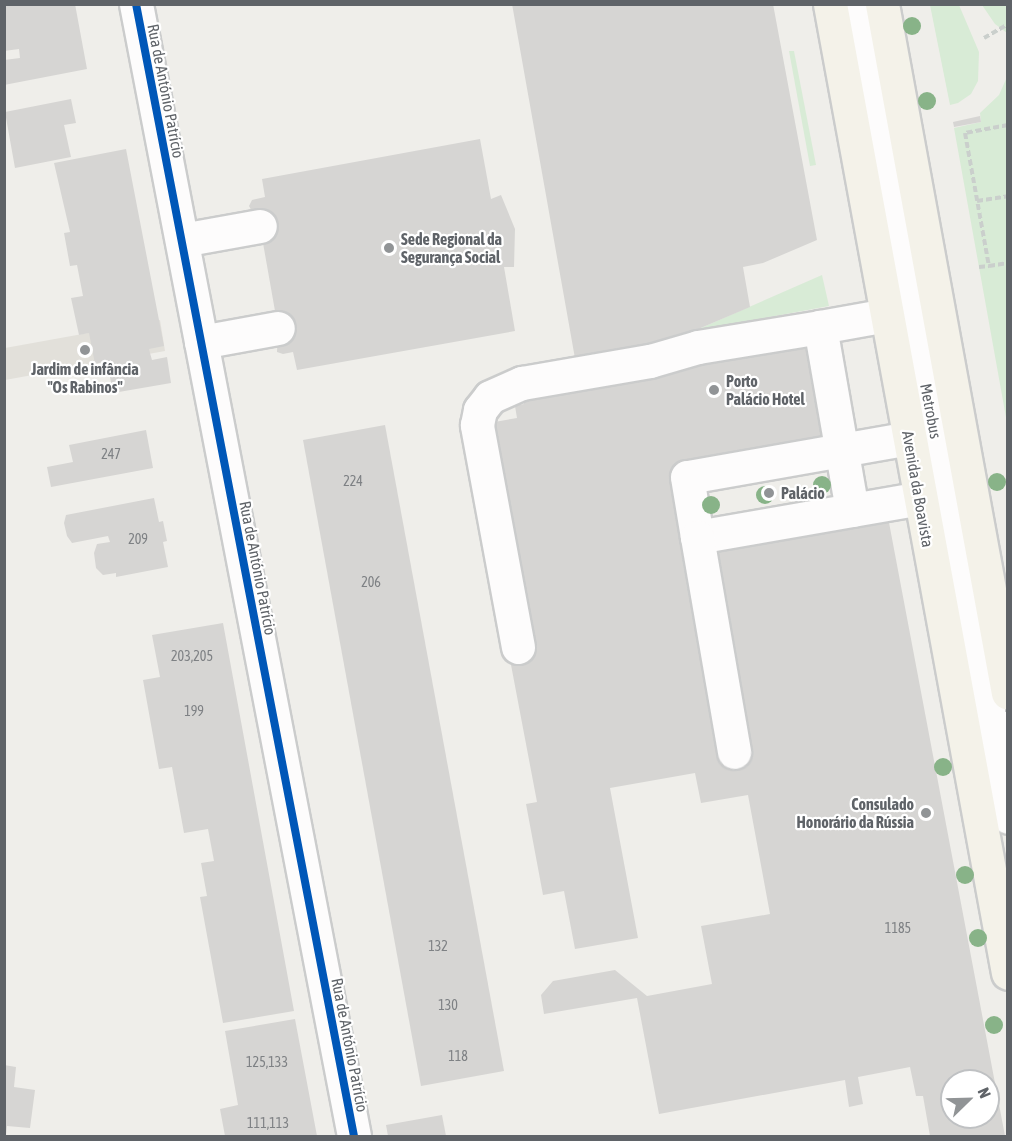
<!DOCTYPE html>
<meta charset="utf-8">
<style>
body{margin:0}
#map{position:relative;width:1012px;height:1141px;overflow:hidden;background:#efeeea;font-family:"Asap Condensed",sans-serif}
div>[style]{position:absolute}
.education>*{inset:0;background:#e2e0da}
.green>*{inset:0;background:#d8ebd6}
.building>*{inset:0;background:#d6d5d3}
.path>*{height:4px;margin-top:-2px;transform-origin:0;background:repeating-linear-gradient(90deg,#cacfcc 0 6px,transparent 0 9px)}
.roads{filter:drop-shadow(2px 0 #cbcccc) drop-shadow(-2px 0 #cbcccc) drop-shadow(0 2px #cbcccc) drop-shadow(0 -2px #cbcccc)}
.minor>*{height:33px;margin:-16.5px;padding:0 16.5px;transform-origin:16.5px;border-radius:16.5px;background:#fdfcfc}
.major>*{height:33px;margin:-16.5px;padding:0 16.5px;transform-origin:16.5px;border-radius:16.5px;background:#f4f2e9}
.cycleway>*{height:8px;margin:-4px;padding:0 4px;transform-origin:4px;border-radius:4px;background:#0057b8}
.trees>*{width:18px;height:18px;margin:-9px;border-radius:50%;background:#88b388}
.dots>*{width:16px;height:16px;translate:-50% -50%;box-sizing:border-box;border:3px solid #fff;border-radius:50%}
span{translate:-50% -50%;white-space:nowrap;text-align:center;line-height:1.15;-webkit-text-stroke:4.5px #fff;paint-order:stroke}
.number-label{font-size:14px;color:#7e8184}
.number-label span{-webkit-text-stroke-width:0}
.street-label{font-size:16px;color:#5f6368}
.poi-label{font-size:16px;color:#5f6368;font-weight:700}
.left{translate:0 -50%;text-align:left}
.right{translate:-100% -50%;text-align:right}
.frame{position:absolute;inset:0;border:6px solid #5f6368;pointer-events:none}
.north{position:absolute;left:940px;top:1069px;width:60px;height:60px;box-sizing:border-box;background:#fff;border:2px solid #bfc1c3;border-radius:50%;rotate:67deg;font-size:16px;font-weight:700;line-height:24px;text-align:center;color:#5f6368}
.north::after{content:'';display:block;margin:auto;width:21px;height:27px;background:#919496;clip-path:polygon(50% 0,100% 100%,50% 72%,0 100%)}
</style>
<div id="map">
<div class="education">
<i style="clip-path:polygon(160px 320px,165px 351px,5px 380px,5px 348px)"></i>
</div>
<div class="green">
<i style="clip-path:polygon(930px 5px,959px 5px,979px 52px,978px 81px,971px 94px,958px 103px,950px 105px)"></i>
<i style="clip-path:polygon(982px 5px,1007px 5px,1007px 33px,995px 24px)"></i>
<i style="clip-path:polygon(789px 51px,794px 51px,816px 165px,810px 166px)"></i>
<i style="clip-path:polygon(1007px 77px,1007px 423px,954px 128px,981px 122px,980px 113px,999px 95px)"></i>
<i style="clip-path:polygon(822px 275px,829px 306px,694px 331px)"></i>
</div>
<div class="building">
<i style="clip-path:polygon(4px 4px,75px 4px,87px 69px,4px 85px,4px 60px,20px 58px,19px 49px,4px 51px)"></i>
<i style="clip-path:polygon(512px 4px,773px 4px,817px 240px,763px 263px,743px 267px,750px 307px,649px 350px,576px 364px)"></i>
<i style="clip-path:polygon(71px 99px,76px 123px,64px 125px,71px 157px,15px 168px,5px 112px)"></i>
<i style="clip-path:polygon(980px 116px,981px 122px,954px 127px,953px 122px)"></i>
<i style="clip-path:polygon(480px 139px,491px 199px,501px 195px,515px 229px,514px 267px,504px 267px,515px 331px,297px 370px,293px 352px,283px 354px,277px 352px,278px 328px,260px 226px,249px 206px,252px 200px,265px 197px,262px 179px)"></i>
<i style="clip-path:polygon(126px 149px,164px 346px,149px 349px,150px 353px,152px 360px,167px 357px,171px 383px,113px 393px,107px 361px,95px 364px,89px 333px,79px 335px,71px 298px,83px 296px,77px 265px,70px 266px,64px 233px,70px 232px,54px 163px)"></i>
<i style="clip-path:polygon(evenodd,809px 343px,827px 443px,671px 470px,725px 767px,750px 762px,710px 545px,887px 512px,1005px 1136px,930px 1136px,923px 1096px,916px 1096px,910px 1067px,858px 1077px,863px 1104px,849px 1107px,845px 1080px,659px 1114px,637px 998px,544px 1014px,541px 995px,553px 981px,615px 970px,647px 996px,712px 984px,701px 926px,770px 914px,748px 795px,701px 803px,695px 773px,610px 788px,638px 938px,575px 949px,564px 891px,543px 895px,526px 804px,537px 802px,508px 649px,489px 423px,517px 418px,515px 406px,524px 404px,522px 392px,809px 343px,952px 1081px,988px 1081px,988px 1117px,952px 1117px,952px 1081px)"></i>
<i style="clip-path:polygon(385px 425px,504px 1071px,421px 1086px,303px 440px)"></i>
<i style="clip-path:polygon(146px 430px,153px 468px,51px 487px,47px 467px,73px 462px,69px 445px)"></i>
<i style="clip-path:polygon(154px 498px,159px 522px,163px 521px,167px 541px,163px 542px,168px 567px,116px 577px,116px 573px,103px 575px,96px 568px,94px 553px,97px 544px,110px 542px,108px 536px,72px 543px,67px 536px,64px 523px,66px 515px)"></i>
<i style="clip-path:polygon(223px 623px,294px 1011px,223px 1023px,200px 897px,207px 896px,201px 863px,214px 861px,208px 829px,184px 833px,172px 767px,159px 769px,143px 680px,160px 677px,152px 635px)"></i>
<i style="clip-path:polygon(295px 1019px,317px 1136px,225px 1136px,220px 1109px,238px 1105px,225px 1031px)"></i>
<i style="clip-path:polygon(4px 1065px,16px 1067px,14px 1087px,35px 1090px,30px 1128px,7px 1126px,6px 1136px)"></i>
<i style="clip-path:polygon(442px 1115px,446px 1136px,388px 1136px,386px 1125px)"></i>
</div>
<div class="path">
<i style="left:984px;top:38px;width:28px;rotate:-30deg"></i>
<i style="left:1008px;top:125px;width:44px;rotate:169.5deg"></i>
<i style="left:965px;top:133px;width:135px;rotate:79.8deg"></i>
<i style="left:989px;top:266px;width:19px;rotate:-9deg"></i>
<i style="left:977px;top:201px;width:31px;rotate:-9deg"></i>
<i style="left:979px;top:267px;width:10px;rotate:-6deg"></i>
</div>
<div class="roads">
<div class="minor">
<i style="left:136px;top:4px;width:1153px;rotate:79.1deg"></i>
<i style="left:855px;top:4px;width:827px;rotate:79.34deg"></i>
<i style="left:182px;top:240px;width:79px;rotate:-10.2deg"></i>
<i style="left:201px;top:342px;width:78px;rotate:-10.3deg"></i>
<i style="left:909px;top:438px;width:225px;rotate:170deg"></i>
<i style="left:687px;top:477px;width:61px;rotate:80.5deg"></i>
<i style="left:697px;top:537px;width:226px;rotate:-9.9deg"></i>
<i style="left:852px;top:510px;width:186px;rotate:-99.9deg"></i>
<i style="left:820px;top:327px;width:68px;rotate:-10.2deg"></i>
<i style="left:697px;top:537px;width:218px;rotate:80.2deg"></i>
<i style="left:518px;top:647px;width:226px;rotate:-100.5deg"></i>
<i style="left:477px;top:425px;width:15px;rotate:-79deg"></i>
<i style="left:480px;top:410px;width:16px;rotate:-52deg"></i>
<i style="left:490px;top:397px;width:35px;rotate:-24deg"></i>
<i style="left:522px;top:383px;width:130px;rotate:-9.8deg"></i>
<i style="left:650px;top:361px;width:50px;rotate:-16.3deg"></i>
<i style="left:698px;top:347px;width:124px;rotate:-9.3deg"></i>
</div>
<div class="major">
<i style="left:830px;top:4px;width:985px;rotate:79.59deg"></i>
<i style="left:882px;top:4px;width:700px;rotate:79.64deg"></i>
</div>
</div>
<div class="cycleway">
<i style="left:136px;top:4px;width:1153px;rotate:79.1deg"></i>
</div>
<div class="trees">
<i style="left:912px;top:26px"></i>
<i style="left:927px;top:101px"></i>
<i style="left:997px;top:482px"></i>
<i style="left:822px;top:485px"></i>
<i style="left:765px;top:495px"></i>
<i style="left:711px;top:505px"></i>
<i style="left:943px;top:767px"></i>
<i style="left:965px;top:875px"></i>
<i style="left:978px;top:938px"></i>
<i style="left:994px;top:1025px"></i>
</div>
<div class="dots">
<i style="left:389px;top:248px;background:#919496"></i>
<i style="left:85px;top:350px;background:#919496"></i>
<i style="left:714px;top:390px;background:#919496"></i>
<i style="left:769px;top:493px;background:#919496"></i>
<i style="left:926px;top:813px;background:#919496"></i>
</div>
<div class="number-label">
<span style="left:111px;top:454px">247</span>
<span style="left:353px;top:481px">224</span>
<span style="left:138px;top:539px">209</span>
<span style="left:371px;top:582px">206</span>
<span style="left:192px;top:656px">203,205</span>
<span style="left:194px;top:711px">199</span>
<span style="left:898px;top:928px">1185</span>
<span style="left:438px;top:946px">132</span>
<span style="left:448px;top:1005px">130</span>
<span style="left:458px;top:1056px">118</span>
<span style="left:267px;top:1062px">125,133</span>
<span style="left:268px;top:1123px">111,113</span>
</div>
<div class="street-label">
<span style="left:166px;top:91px;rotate:79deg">Rua de António Patrício</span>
<span style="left:931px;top:411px;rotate:79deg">Metrobus</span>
<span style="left:918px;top:489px;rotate:80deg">Avenida da Boavista</span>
<span style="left:258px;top:568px;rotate:79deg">Rua de António Patrício</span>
<span style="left:350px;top:1045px;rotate:79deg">Rua de António Patrício</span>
</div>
<div class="poi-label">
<span class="left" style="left:401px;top:248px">Sede Regional da<br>Segurança Social</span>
<span style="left:85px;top:378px">Jardim de infância<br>"Os Rabinos"</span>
<span class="left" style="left:726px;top:390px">Porto<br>Palácio Hotel</span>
<span class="left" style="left:781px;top:493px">Palácio</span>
<span class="right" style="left:914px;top:813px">Consulado<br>Honorário da Rússia</span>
</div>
<div class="frame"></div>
<div class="north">N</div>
</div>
